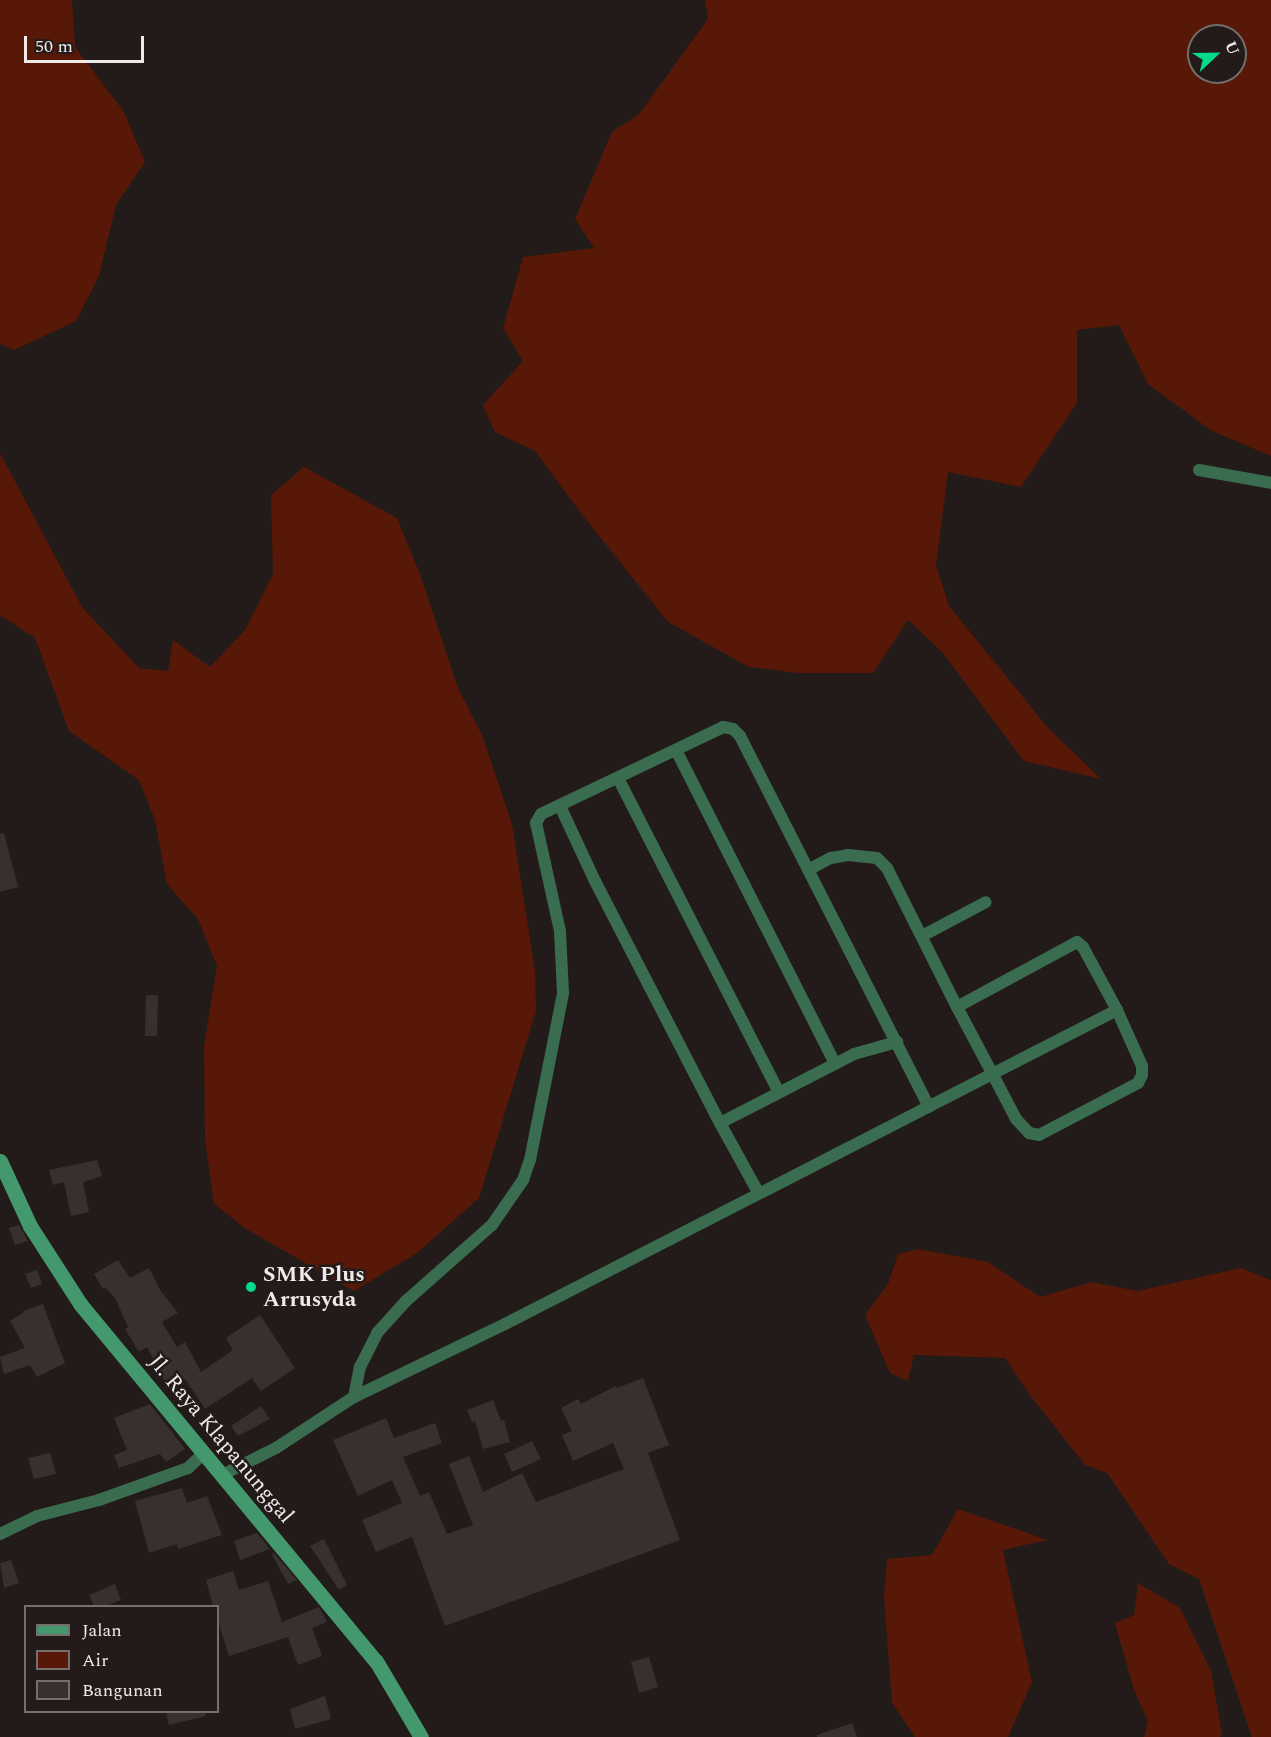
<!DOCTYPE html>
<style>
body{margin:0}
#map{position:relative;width:1271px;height:1737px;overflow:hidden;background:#221b19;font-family:Spectral,serif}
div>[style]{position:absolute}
.water>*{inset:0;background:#571807}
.building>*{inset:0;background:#38302e}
.street>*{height:12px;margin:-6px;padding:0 6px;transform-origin:6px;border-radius:6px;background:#3a6c50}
.secondary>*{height:15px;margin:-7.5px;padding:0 7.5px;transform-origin:7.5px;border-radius:7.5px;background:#44986d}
.dots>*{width:16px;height:16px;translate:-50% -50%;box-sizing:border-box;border:3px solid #221b19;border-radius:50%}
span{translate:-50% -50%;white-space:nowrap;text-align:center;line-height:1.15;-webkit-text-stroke:5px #221b19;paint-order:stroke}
.poi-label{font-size:22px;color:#efeae9;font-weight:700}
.left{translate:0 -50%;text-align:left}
.street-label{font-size:22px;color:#efeae9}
.legend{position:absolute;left:24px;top:1605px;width:195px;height:108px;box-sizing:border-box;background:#221b19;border:2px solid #746e6c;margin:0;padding:8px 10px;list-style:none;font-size:18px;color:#efeae9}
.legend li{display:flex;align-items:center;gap:12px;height:30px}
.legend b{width:30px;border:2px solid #746e6c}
.north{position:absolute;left:1187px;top:24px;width:60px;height:60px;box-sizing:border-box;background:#221b19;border:2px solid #746e6c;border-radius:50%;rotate:68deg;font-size:16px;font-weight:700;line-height:24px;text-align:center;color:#efeae9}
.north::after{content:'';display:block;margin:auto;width:21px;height:27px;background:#07d98b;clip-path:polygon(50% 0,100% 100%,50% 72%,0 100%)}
.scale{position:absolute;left:24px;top:36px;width:120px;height:27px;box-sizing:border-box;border:3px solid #efeae9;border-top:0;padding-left:8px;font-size:18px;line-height:21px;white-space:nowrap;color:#efeae9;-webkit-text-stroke:4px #221b19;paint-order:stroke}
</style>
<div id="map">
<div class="water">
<i style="clip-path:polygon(0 0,72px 0,75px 47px,124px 112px,145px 162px,116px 205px,99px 276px,76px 321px,14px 350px,0 344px)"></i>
<i style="clip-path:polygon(evenodd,705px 0,1271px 0,1271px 456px,1212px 431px,1148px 384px,1119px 325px,1077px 330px,1077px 403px,1021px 487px,948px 472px,936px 565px,949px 606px,1049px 729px,1101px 779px,1024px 761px,943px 653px,908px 620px,873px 673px,798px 673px,749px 667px,668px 622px,580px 512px,535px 451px,495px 432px,483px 405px,523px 361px,503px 328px,523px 257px,594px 248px,575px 219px,612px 132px,639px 114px,708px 19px,705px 0,1199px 36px,1235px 36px,1235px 72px,1199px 72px,1199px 36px)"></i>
<i style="clip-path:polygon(0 453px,82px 607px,139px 668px,168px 671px,173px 640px,210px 667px,245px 630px,273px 574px,271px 495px,304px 467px,397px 518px,420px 574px,458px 688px,482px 735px,512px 824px,535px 971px,536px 1011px,479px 1198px,417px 1253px,354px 1291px,246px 1229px,214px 1204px,205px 1139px,204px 1046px,217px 966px,198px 919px,167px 884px,155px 820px,139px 780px,69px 731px,35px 638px,0 615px)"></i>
<i style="clip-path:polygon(918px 1249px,988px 1262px,1040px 1297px,1092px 1282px,1137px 1291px,1241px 1268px,1271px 1280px,1271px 1737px,1252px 1737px,1199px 1579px,1169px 1564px,1107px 1473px,1085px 1465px,1029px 1394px,1005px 1358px,914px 1355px,908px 1381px,890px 1373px,865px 1315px,888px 1284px,898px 1254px)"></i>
<i style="clip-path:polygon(958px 1509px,1048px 1540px,1003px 1550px,1032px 1682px,1008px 1737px,915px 1737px,892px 1703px,884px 1597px,887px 1559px,932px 1555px)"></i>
<i style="clip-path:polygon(1138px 1583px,1180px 1608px,1211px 1671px,1222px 1734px,1220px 1737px,1144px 1737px,1148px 1721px,1134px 1690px,1115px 1623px,1134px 1615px)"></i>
</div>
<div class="building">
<i style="clip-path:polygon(4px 833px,18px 887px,0 892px,0 834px)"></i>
<i style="clip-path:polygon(146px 995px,158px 995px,157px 1036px,145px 1036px)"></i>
<i style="clip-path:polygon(97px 1160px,102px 1176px,83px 1182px,89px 1212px,71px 1216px,64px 1182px,53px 1185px,49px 1170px)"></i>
<i style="clip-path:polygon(19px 1225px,28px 1241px,15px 1245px,9px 1228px)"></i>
<i style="clip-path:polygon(118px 1260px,130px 1278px,149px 1268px,160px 1290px,178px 1313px,162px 1322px,177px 1347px,185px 1342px,201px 1372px,233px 1350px,226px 1338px,260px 1315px,295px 1368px,261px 1391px,252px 1378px,205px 1409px,185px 1379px,168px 1388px,147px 1347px,139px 1352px,125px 1329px,128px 1327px,115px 1298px,106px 1288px,103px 1289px,94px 1274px)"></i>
<i style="clip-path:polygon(37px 1270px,42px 1284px,31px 1288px,25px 1274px)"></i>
<i style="clip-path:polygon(43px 1304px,65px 1363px,37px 1377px,30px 1365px,4px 1374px,0 1357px,25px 1348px,10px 1321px,23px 1313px,23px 1311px)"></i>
<i style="clip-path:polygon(643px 1378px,669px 1445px,648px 1453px,680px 1540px,445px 1626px,412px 1537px,376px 1552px,362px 1520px,402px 1503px,392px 1480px,358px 1496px,333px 1440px,386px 1418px,394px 1438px,435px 1423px,442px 1443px,403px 1457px,420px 1496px,429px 1492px,447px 1534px,473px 1525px,449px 1464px,469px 1456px,483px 1492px,522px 1473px,536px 1502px,624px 1469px,613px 1443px,573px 1461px,562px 1435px,572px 1431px,561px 1408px,578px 1399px,581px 1404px,616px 1386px,617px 1388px)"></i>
<i style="clip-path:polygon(493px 1400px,501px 1421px,504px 1420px,510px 1442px,483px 1449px,475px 1421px,472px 1422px,467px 1410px)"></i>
<i style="clip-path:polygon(150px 1404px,185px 1449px,166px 1462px,160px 1454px,119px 1468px,114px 1455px,127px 1450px,114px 1418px)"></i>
<i style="clip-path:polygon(261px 1406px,270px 1419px,238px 1436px,231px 1426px)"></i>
<i style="clip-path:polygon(532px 1441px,541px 1459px,512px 1472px,504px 1454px)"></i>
<i style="clip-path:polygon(50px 1453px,56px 1474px,34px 1479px,28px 1458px)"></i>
<i style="clip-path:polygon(182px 1488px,187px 1503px,207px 1496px,222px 1535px,178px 1549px,177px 1544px,149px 1553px,135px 1501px)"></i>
<i style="clip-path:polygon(257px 1533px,270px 1549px,240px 1560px,234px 1541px)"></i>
<i style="clip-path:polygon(324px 1539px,347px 1585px,339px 1590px,310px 1546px)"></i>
<i style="clip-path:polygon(274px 1553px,297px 1580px,288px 1584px,272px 1555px)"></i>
<i style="clip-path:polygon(11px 1560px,19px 1583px,4px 1588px,0 1563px)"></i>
<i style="clip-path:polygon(233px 1571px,239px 1590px,268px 1581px,282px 1622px,319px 1607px,327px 1622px,312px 1628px,322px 1656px,298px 1665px,288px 1637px,229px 1656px,218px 1621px,218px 1606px,213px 1606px,206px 1580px)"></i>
<i style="clip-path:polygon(115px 1584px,121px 1600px,106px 1606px,94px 1606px,89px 1595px)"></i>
<i style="clip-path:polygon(649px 1657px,658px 1687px,639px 1693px,631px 1662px)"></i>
<i style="clip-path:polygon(325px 1696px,331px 1719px,295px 1729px,290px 1709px)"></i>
<i style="clip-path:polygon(166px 1712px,205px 1712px,206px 1716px,169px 1725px)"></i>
<i style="clip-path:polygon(852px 1723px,857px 1737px,817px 1737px,817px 1735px)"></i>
</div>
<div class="street">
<i style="left:1199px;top:470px;width:73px;rotate:10.2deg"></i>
<i style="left:676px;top:750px;width:352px;rotate:63.1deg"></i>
<i style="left:618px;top:778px;width:352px;rotate:62.9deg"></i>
<i style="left:560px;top:806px;width:83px;rotate:65deg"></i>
<i style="left:595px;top:881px;width:272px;rotate:62.7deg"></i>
<i style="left:720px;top:1123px;width:151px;rotate:-27.2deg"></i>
<i style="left:854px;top:1054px;width:45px;rotate:-15.6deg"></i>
<i style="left:808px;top:870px;width:26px;rotate:-28deg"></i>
<i style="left:831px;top:858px;width:17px;rotate:-10deg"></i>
<i style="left:848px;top:855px;width:29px;rotate:6deg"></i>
<i style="left:877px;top:858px;width:14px;rotate:45deg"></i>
<i style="left:887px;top:868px;width:156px;rotate:63.3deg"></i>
<i style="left:957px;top:1007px;width:75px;rotate:62.1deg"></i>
<i style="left:992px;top:1073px;width:52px;rotate:62.4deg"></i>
<i style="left:1016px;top:1119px;width:19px;rotate:47deg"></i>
<i style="left:1029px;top:1133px;width:10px;rotate:11deg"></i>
<i style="left:1039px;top:1135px;width:112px;rotate:-27.7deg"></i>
<i style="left:1138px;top:1083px;width:9px;rotate:-63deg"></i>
<i style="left:1142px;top:1075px;width:9px;rotate:-90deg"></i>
<i style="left:1142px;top:1066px;width:61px;rotate:-114.1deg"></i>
<i style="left:1117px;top:1010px;width:72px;rotate:-118.4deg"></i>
<i style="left:1083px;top:947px;width:8px;rotate:-140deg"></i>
<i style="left:1077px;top:942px;width:136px;rotate:151.6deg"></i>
<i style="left:922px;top:936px;width:72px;rotate:-28deg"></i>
<i style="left:720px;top:1123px;width:79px;rotate:61.2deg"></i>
<i style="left:354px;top:1397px;width:31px;rotate:-79deg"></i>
<i style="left:360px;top:1367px;width:38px;rotate:-63deg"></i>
<i style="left:377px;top:1333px;width:43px;rotate:-47.8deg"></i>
<i style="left:406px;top:1301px;width:115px;rotate:-41.5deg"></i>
<i style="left:492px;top:1225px;width:55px;rotate:-55.4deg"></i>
<i style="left:523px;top:1180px;width:21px;rotate:-71deg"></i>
<i style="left:530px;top:1160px;width:170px;rotate:-78.8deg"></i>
<i style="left:563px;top:993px;width:62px;rotate:-92.8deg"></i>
<i style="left:560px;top:931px;width:111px;rotate:-102.5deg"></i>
<i style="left:536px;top:823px;width:10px;rotate:-61deg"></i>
<i style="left:541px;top:814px;width:202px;rotate:-25.5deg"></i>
<i style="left:723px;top:727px;width:10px;rotate:11deg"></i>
<i style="left:733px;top:729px;width:10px;rotate:45deg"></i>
<i style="left:740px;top:736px;width:416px;rotate:63deg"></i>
<i style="left:222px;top:1475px;width:60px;rotate:-26.6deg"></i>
<i style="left:276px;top:1448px;width:93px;rotate:-33.2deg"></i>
<i style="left:354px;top:1397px;width:168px;rotate:-25.8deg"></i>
<i style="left:505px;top:1324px;width:688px;rotate:-27.16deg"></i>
<i style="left:0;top:1534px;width:41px;rotate:-25.9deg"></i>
<i style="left:37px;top:1516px;width:64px;rotate:-14.5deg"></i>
<i style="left:99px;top:1500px;width:95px;rotate:-19.8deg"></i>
<i style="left:188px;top:1468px;width:22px;rotate:-43deg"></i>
</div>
<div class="secondary">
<i style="left:0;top:1161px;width:72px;rotate:65.2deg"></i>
<i style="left:30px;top:1226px;width:94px;rotate:57.2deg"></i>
<i style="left:81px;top:1305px;width:462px;rotate:50.4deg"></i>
<i style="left:376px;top:1661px;width:88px;rotate:59.4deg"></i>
</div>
<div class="dots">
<i style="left:251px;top:1287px;background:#07d98b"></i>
</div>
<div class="poi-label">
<span class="left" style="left:263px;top:1287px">SMK Plus<br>Arrusyda</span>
</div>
<div class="street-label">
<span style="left:221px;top:1439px;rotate:50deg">Jl. Raya Klapanunggal</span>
</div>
<ul class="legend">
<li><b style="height:8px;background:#44986d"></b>Jalan</li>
<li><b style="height:16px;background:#571807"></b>Air</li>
<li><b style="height:16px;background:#38302e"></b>Bangunan</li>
</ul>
<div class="north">U</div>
<div class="scale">50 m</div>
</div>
